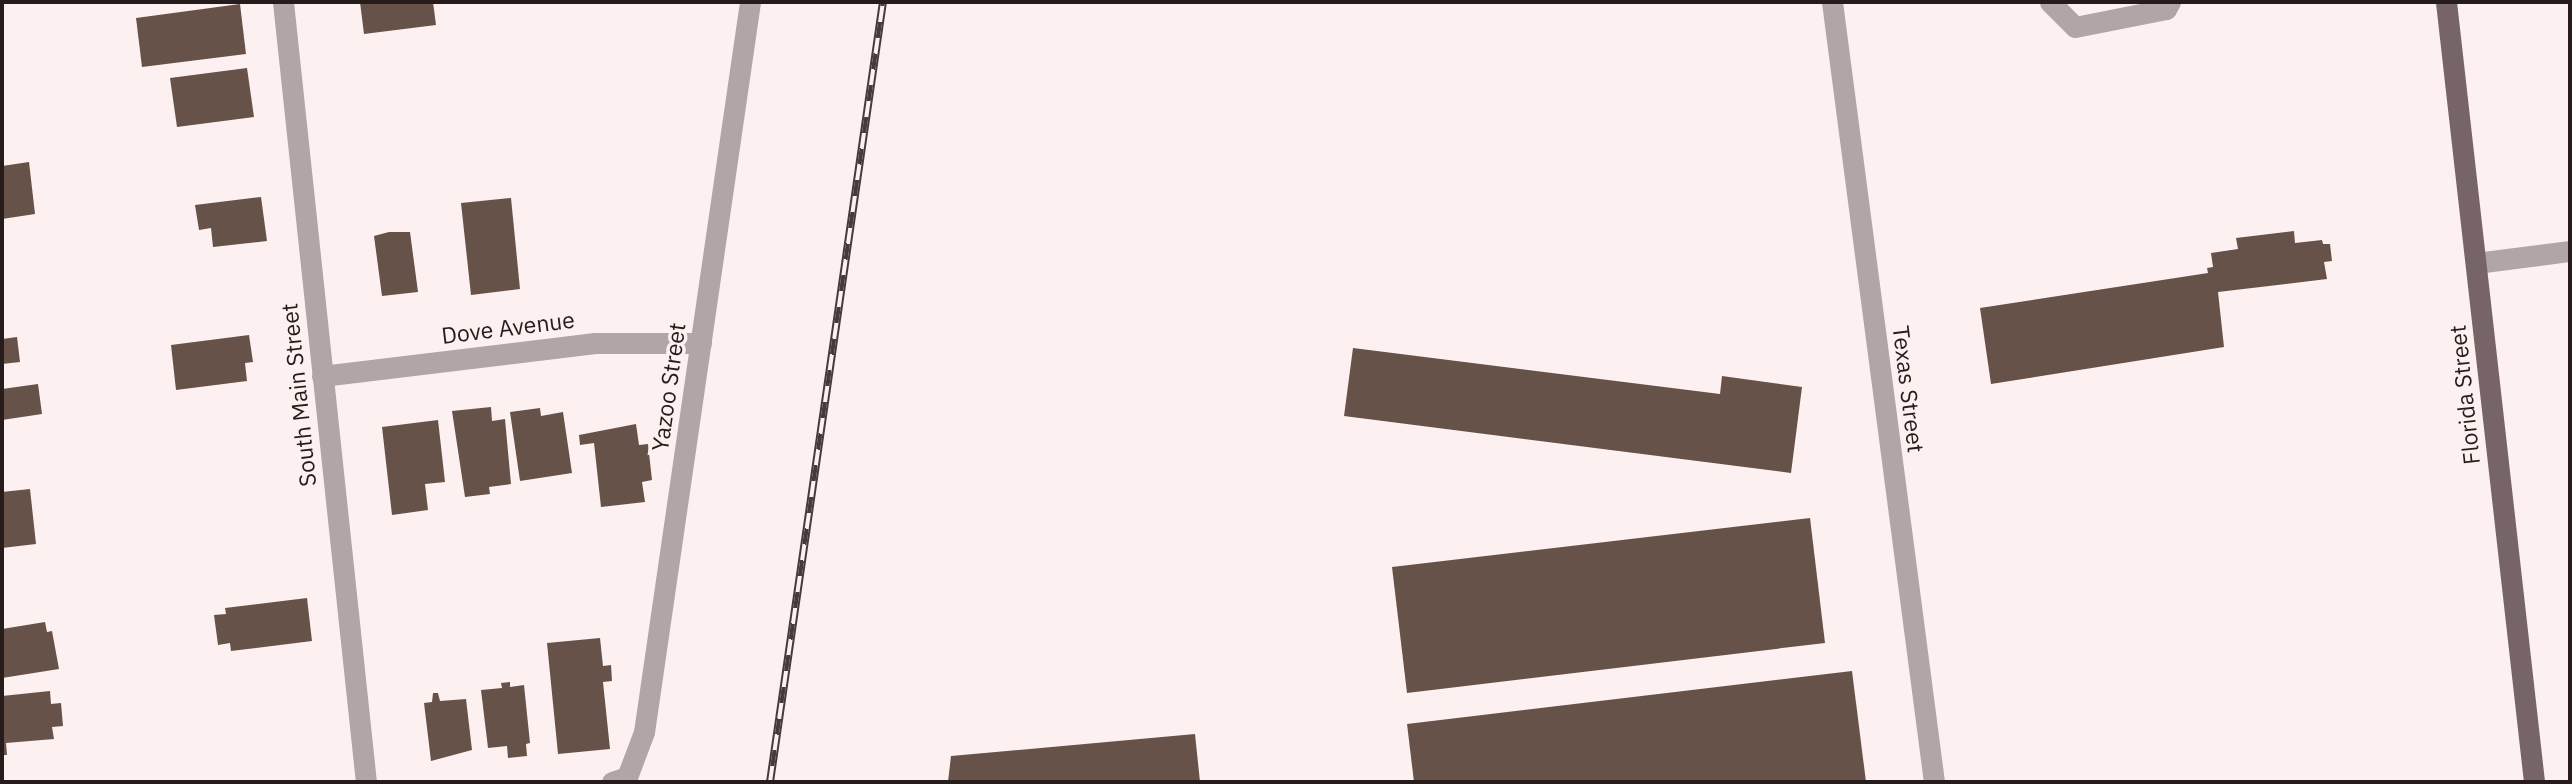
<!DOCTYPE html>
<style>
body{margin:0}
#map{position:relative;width:2572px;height:784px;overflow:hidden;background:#fcf1f0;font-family:"IBM Plex Sans",sans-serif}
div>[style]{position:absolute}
.building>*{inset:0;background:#665249}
.minor>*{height:21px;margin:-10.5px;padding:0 10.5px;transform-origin:10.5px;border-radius:10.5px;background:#b0a5a7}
.major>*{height:21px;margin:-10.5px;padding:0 10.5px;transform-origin:10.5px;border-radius:10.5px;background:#776467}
.rail>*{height:8px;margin-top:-4px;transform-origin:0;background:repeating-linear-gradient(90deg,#fcf1f0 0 16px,#443b3a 0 32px);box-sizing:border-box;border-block:2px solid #443b3a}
span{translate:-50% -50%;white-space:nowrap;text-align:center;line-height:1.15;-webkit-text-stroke:7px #fcf1f0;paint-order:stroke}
.street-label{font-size:23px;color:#251c1b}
.frame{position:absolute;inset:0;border:4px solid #251c1b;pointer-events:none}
</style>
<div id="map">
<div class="building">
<i style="clip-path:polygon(360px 2px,433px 2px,436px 25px,364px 34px)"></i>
<i style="clip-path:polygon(240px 4px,246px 54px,142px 67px,136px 18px)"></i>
<i style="clip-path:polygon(247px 68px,254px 117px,177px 127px,170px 78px)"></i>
<i style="clip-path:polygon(29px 162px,35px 214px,2px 219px,2px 166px)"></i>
<i style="clip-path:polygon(261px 197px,267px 241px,213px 247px,211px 228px,199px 230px,195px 205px)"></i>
<i style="clip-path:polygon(511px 198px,520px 289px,471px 295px,461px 203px)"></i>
<i style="clip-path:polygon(2294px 231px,2295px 243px,2322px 240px,2323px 244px,2330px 244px,2332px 261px,2324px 262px,2327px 279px,2218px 292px,2224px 347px,1991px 384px,1980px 308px,2208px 273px,2207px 268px,2213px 267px,2211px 253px,2238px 249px,2236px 238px)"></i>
<i style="clip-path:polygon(389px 232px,410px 232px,418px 292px,382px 296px,374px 236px)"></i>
<i style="clip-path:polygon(249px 335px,253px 362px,245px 363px,247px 381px,176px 390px,171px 345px)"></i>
<i style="clip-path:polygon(17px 337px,20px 362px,2px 364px,2px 339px)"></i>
<i style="clip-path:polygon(1353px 348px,1720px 394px,1722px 376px,1802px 387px,1791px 473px,1344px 416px)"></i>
<i style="clip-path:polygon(38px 384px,42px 414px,2px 420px,2px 389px)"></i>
<i style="clip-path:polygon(491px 407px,492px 421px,505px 419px,511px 484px,489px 487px,490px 494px,465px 497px,452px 411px)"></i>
<i style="clip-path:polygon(540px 408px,541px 416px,563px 412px,572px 473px,520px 481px,510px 412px)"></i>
<i style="clip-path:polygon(438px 420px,445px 482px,425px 484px,428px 510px,392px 515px,382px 427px)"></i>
<i style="clip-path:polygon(636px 424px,639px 445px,648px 444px,652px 480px,642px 482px,645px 502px,601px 507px,594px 443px,580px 445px,579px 435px)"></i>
<i style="clip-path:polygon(30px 489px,36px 544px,2px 548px,2px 492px)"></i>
<i style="clip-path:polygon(1810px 518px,1825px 643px,1407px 693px,1392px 567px)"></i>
<i style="clip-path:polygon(307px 598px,312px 641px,231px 651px,230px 643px,218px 645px,214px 615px,226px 614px,225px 608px)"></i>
<i style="clip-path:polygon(45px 622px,47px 632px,52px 631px,59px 669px,2px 678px,2px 629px)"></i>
<i style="clip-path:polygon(600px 638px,603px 666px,611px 665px,612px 681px,603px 682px,610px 749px,558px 754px,547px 643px)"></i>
<i style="clip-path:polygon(1852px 671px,1866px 782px,1414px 782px,1407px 724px)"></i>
<i style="clip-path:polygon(510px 682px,510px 687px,524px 685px,530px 743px,526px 744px,527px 756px,508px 758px,507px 746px,488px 748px,481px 690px,502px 688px,501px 683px)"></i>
<i style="clip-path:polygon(50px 691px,51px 704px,61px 703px,63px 726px,52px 727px,54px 739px,6px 743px,7px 755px,2px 755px,2px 696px)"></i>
<i style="clip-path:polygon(433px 693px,438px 693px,440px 701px,466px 699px,472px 750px,431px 761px,424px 703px,432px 702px)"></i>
<i style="clip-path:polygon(1195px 734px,1200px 782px,948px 782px,951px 756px)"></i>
</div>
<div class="minor">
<i style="left:283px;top:2px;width:784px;rotate:83.93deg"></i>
<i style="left:1832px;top:2px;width:787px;rotate:82.55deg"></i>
<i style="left:2050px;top:2px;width:35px;rotate:45deg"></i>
<i style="left:2075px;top:27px;width:93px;rotate:-11.2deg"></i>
<i style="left:2166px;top:9px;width:8px;rotate:-60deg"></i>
<i style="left:2476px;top:263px;width:95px;rotate:-7.3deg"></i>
<i style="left:322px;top:376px;width:275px;rotate:-6.9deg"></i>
<i style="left:595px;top:343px;width:106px"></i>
<i style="left:612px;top:782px;width:16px;rotate:-18deg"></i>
<i style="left:627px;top:777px;width:48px;rotate:-69.3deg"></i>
<i style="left:644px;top:732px;width:738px;rotate:-81.74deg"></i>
</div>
<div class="major">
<i style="left:2446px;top:2px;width:785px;rotate:83.56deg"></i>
</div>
<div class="rail">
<i style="left:770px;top:782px;width:788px;rotate:-81.76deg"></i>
</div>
<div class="street-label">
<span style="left:508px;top:327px;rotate:-7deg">Dove Avenue</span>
<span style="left:668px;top:387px;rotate:-82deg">Yazoo Street</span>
<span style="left:1909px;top:389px;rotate:83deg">Texas Street</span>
<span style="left:298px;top:395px;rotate:-96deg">South Main Street</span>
<span style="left:2464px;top:395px;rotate:-96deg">Florida Street</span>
</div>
<div class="frame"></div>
</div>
